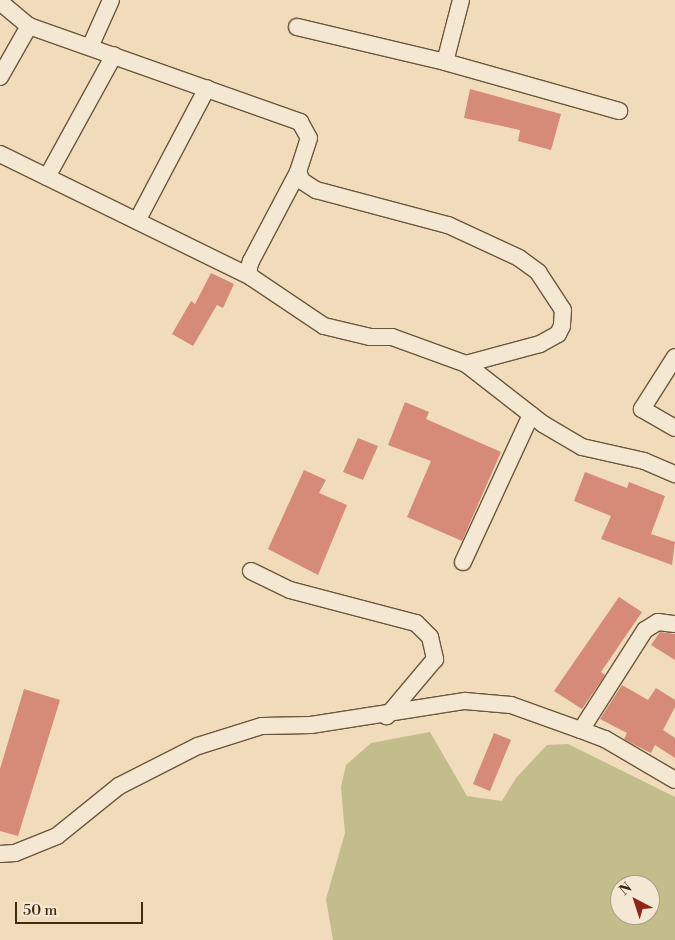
<!DOCTYPE html>
<style>
body{margin:0}
#map{position:relative;width:675px;height:940px;overflow:hidden;background:#f0dbbb;font-family:"Libre Bodoni",serif}
div>[style]{position:absolute}
.green>*{inset:0;background:#c2bd8b}
.building>*{inset:0;background:#d58b77}
.roads{filter:drop-shadow(1px 0 #6b583c) drop-shadow(-1px 0 #6b583c) drop-shadow(0 1px #6b583c) drop-shadow(0 -1px #6b583c)}
.minor>*{height:16px;margin:-8px;padding:0 8px;transform-origin:8px;border-radius:8px;background:#f5e8d3}
span{translate:-50% -50%;white-space:nowrap;text-align:center;line-height:1.15;-webkit-text-stroke:4px #f5e8d3;paint-order:stroke}
.north{position:absolute;left:610px;top:875px;width:50px;height:50px;box-sizing:border-box;background:#f5e8d3;border:1px solid #ac9d86;border-radius:50%;rotate:320deg;font-size:14px;font-weight:700;line-height:20px;text-align:center;color:#3f2c12}
.north::after{content:'';display:block;margin:auto;width:18px;height:22px;background:#8f2418;clip-path:polygon(50% 0,100% 100%,50% 72%,0 100%)}
.scale{position:absolute;left:15px;top:902px;width:128px;height:22px;box-sizing:border-box;border:2px solid #3f2c12;border-top:0;padding-left:6px;font-size:15px;line-height:18px;white-space:nowrap;color:#3f2c12;-webkit-text-stroke:4px #f5e8d3;paint-order:stroke}
</style>
<div id="map">
<div class="green">
<i style="clip-path:polygon(evenodd,430px 732px,467px 796px,502px 801px,516px 778px,547px 745px,568px 744px,675px 797px,675px 940px,333px 940px,326px 899px,345px 833px,341px 787px,346px 765px,371px 743px,430px 732px,620px 885px,650px 885px,650px 915px,620px 915px,620px 885px)"></i>
</div>
<div class="building">
<i style="clip-path:polygon(470px 89px,561px 114px,551px 150px,518px 141px,520px 130px,464px 118px)"></i>
<i style="clip-path:polygon(211px 273px,234px 284px,223px 308px,217px 305px,193px 346px,172px 334px,191px 301px,195px 304px)"></i>
<i style="clip-path:polygon(405px 402px,429px 412px,426px 419px,501px 452px,462px 541px,407px 517px,431px 461px,388px 445px)"></i>
<i style="clip-path:polygon(358px 438px,378px 446px,363px 480px,343px 472px)"></i>
<i style="clip-path:polygon(304px 470px,326px 480px,319px 493px,347px 505px,318px 575px,268px 549px)"></i>
<i style="clip-path:polygon(585px 472px,627px 488px,629px 482px,665px 496px,651px 534px,675px 542px,672px 565px,601px 539px,611px 516px,574px 501px)"></i>
<i style="clip-path:polygon(619px 597px,642px 612px,601px 672px,605px 675px,582px 709px,554px 691px)"></i>
<i style="clip-path:polygon(660px 632px,675px 634px,675px 660px,651px 645px)"></i>
<i style="clip-path:polygon(622px 685px,648px 700px,656px 688px,675px 700px,675px 707px,663px 730px,675px 738px,675px 758px,655px 745px,651px 753px,635px 745px,624px 739px,627px 733px,600px 719px)"></i>
<i style="clip-path:polygon(24px 689px,60px 700px,18px 836px,0 831px,0 769px)"></i>
<i style="clip-path:polygon(494px 733px,511px 740px,490px 791px,473px 784px)"></i>
</div>
<div class="roads">
<div class="minor">
<i style="left:461px;top:0;width:64px;rotate:104.5deg"></i>
<i style="left:445px;top:62px;width:181px;rotate:15.7deg"></i>
<i style="left:0;top:2px;width:38px;rotate:40deg"></i>
<i style="left:29px;top:26px;width:288px;rotate:19.5deg"></i>
<i style="left:300px;top:122px;width:18px;rotate:61deg"></i>
<i style="left:309px;top:138px;width:36px;rotate:108deg"></i>
<i style="left:298px;top:172px;width:10px;rotate:66deg"></i>
<i style="left:302px;top:181px;width:17px;rotate:33deg"></i>
<i style="left:316px;top:190px;width:137px;rotate:14.9deg"></i>
<i style="left:448px;top:225px;width:78px;rotate:24.9deg"></i>
<i style="left:519px;top:258px;width:24px;rotate:36deg"></i>
<i style="left:538px;top:272px;width:45px;rotate:56.7deg"></i>
<i style="left:563px;top:310px;width:16px;rotate:94deg"></i>
<i style="left:562px;top:326px;width:9px;rotate:117deg"></i>
<i style="left:558px;top:334px;width:21px;rotate:151deg"></i>
<i style="left:540px;top:344px;width:77px;rotate:164.9deg"></i>
<i style="left:297px;top:27px;width:152px;rotate:13.3deg"></i>
<i style="left:90px;top:47px;width:51px;rotate:-65.9deg"></i>
<i style="left:0;top:77px;width:59px;rotate:-60.4deg"></i>
<i style="left:0;top:154px;width:280px;rotate:26.1deg"></i>
<i style="left:298px;top:172px;width:101px;rotate:117.8deg"></i>
<i style="left:251px;top:261px;width:9px;rotate:108deg"></i>
<i style="left:248px;top:270px;width:8px;rotate:67deg"></i>
<i style="left:251px;top:277px;width:88px;rotate:33.9deg"></i>
<i style="left:324px;top:326px;width:47px;rotate:13.4deg"></i>
<i style="left:370px;top:337px;width:22px"></i>
<i style="left:392px;top:337px;width:79px;rotate:20deg"></i>
<i style="left:466px;top:364px;width:98px;rotate:37.9deg"></i>
<i style="left:543px;top:424px;width:45px;rotate:30.5deg"></i>
<i style="left:582px;top:447px;width:64px;rotate:12.7deg"></i>
<i style="left:644px;top:461px;width:34px;rotate:23deg"></i>
<i style="left:47px;top:177px;width:139px;rotate:-61.2deg"></i>
<i style="left:137px;top:221px;width:150px;rotate:-62.2deg"></i>
<i style="left:675px;top:357px;width:62px;rotate:122.4deg"></i>
<i style="left:642px;top:409px;width:38px;rotate:30deg"></i>
<i style="left:463px;top:562px;width:162px;rotate:-65.2deg"></i>
<i style="left:251px;top:571px;width:43px;rotate:26deg"></i>
<i style="left:290px;top:590px;width:130px;rotate:14.7deg"></i>
<i style="left:416px;top:623px;width:20px;rotate:45deg"></i>
<i style="left:430px;top:637px;width:23px;rotate:77deg"></i>
<i style="left:435px;top:659px;width:75px;rotate:130.1deg"></i>
<i style="left:581px;top:730px;width:26px;rotate:21deg"></i>
<i style="left:605px;top:739px;width:81px;rotate:30.4deg"></i>
<i style="left:0;top:854px;width:15px;rotate:-4deg"></i>
<i style="left:15px;top:853px;width:45px;rotate:-22deg"></i>
<i style="left:57px;top:836px;width:80px;rotate:-38.9deg"></i>
<i style="left:119px;top:786px;width:89px;rotate:-26.9deg"></i>
<i style="left:198px;top:746px;width:67px;rotate:-17.4deg"></i>
<i style="left:262px;top:726px;width:49px;rotate:-1.2deg"></i>
<i style="left:311px;top:725px;width:156px;rotate:-8.9deg"></i>
<i style="left:465px;top:701px;width:46px;rotate:5deg"></i>
<i style="left:511px;top:705px;width:74px;rotate:19.7deg"></i>
<i style="left:581px;top:730px;width:119px;rotate:-57.4deg"></i>
<i style="left:645px;top:630px;width:15px;rotate:-32deg"></i>
<i style="left:658px;top:622px;width:17px;rotate:7deg"></i>
</div>
</div>
<div class="north">N</div>
<div class="scale">50 m</div>
</div>
